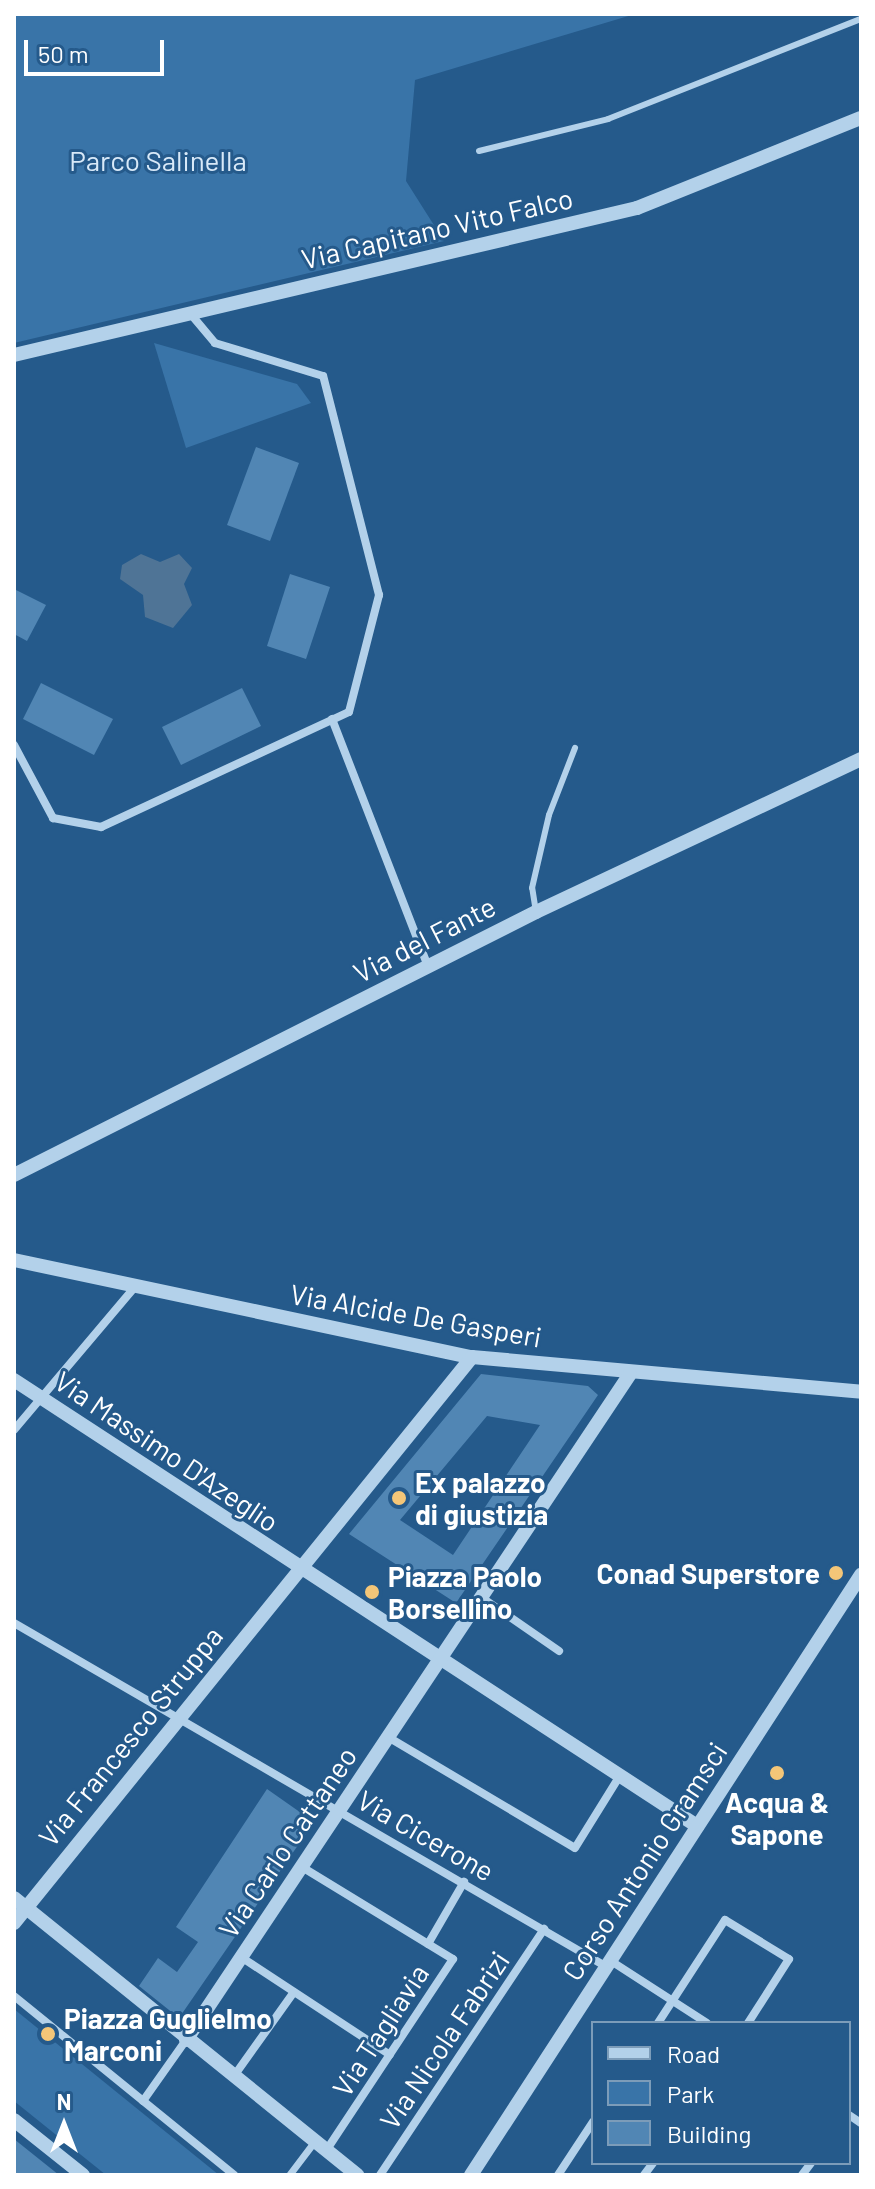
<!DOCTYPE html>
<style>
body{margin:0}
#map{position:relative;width:875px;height:2189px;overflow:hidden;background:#255a8b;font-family:Barlow,sans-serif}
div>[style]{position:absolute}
.green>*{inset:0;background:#3974a8}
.water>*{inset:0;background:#4f7496}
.building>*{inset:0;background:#5186b4}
.service>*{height:6px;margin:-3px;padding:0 3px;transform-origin:3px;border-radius:3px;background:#b3d1ea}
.pedestrian>*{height:7px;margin:-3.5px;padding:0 3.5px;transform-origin:3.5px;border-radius:3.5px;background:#b3d1ea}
.minor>*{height:8px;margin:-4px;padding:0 4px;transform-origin:4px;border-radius:4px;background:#b3d1ea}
.tertiary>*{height:14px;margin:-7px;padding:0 7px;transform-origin:7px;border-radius:7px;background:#b3d1ea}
.dots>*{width:22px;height:22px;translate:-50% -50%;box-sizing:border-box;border:4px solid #255a8b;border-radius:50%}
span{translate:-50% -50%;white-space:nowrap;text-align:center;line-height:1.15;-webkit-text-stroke:6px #255a8b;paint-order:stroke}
.park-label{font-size:28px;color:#d8e9f8}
.street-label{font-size:28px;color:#fff}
.poi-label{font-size:28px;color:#fff;font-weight:700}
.left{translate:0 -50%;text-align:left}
.right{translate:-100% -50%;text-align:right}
.frame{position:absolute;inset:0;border:16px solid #fff;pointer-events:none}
.legend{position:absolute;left:591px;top:2021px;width:260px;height:144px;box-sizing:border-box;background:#255a8b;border:2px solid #7c9cb9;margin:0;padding:10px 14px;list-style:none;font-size:24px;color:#fff}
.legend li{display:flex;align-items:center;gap:16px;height:40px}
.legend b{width:40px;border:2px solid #7c9cb9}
.north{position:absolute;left:24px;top:2085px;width:80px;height:80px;-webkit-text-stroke:6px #255a8b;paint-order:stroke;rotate:0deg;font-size:22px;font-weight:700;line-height:32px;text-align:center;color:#fff}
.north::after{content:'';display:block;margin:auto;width:28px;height:36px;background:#fff;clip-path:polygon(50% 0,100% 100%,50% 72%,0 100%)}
.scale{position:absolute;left:24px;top:40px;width:140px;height:36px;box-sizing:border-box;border:4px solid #fff;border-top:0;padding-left:10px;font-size:24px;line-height:28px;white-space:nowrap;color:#fff;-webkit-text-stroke:6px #255a8b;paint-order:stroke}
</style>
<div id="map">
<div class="green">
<i style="clip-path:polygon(14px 14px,635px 14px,415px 80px,406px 181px,444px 241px,14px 343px)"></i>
<i style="clip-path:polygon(154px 343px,297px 384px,311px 403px,186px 448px)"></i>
<i style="clip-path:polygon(14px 2009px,219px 2175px,106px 2175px,14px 2101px)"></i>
</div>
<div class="water">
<i style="clip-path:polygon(141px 554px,160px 562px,179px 554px,192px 568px,184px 584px,192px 605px,173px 628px,145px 617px,143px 595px,120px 579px,122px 565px)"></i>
</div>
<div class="building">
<i style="clip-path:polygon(256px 447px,299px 463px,270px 541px,227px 525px)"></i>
<i style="clip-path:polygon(290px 574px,330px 587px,306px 659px,267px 646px)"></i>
<i style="clip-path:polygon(14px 589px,46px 605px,27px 641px,14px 634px)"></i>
<i style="clip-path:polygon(41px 683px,113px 719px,94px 755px,23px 719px)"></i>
<i style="clip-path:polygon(242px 688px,261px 726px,181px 765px,162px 727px)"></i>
<i style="clip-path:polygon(evenodd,481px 1374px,588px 1386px,598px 1395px,456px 1603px,349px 1534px,481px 1374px,487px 1416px,540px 1425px,453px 1555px,400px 1520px,487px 1416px)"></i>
<i style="clip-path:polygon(267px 1789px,314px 1822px,179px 2018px,139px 1986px,158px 1958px,177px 1972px,198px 1942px,176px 1927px)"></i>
<i style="clip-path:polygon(14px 2139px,59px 2175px,14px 2175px)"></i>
</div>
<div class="service">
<i style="left:479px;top:151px;width:133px;rotate:-13.9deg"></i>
<i style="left:608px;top:119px;width:272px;rotate:-21.6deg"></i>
<i style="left:536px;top:912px;width:24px;rotate:-99deg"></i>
<i style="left:532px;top:888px;width:75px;rotate:-76.9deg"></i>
<i style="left:549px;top:815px;width:72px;rotate:-68.8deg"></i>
</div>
<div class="pedestrian">
<i style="left:289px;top:2175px;width:41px;rotate:-52.9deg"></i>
</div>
<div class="minor">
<i style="left:332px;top:719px;width:265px;rotate:68.8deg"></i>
<i style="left:14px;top:745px;width:83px;rotate:61.9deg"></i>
<i style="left:53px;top:818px;width:49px;rotate:10.6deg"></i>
<i style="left:101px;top:827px;width:273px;rotate:-24.9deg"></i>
<i style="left:349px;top:712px;width:121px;rotate:-75.6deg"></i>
<i style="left:379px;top:595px;width:226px;rotate:-104.3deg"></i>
<i style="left:323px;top:376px;width:113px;rotate:-163deg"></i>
<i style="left:215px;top:343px;width:38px;rotate:-130deg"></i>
<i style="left:14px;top:1430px;width:187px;rotate:-49.8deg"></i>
<i style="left:481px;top:1597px;width:95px;rotate:34.7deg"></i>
<i style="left:14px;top:1623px;width:686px;rotate:30.12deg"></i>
<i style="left:388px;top:1737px;width:217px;rotate:30.7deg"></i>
<i style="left:575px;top:1848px;width:84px;rotate:-58.2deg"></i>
<i style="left:302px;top:1867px;width:177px;rotate:31.4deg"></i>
<i style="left:453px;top:1959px;width:230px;rotate:123.5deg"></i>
<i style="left:428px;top:1944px;width:72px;rotate:-59.9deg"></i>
<i style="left:241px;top:1957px;width:178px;rotate:33.3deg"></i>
<i style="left:611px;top:1961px;width:114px;rotate:32.9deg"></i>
<i style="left:14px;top:1996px;width:284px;rotate:39.1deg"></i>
<i style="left:658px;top:2023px;width:123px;rotate:-57deg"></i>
<i style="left:725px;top:1920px;width:75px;rotate:31.4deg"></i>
<i style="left:789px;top:1959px;width:76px;rotate:122.6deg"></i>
<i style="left:234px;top:2076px;width:103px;rotate:-54.5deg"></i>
<i style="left:143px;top:2101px;width:75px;rotate:-54.8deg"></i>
<i style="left:849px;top:2115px;width:14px;rotate:34deg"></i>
<i style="left:380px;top:2175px;width:296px;rotate:-56.3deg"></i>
<i style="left:558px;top:2175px;width:64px;rotate:-56.6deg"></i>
<i style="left:644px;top:2175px;width:15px;rotate:-53deg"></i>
<i style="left:802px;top:2175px;width:15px;rotate:-53deg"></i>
</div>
<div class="tertiary">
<i style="left:14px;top:355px;width:640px;rotate:-13.28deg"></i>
<i style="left:637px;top:208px;width:241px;rotate:-21.9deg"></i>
<i style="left:14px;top:1175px;width:585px;rotate:-26.74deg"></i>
<i style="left:536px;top:912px;width:359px;rotate:-25.2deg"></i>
<i style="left:14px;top:1260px;width:468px;rotate:12deg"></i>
<i style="left:472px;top:1357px;width:391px;rotate:5.1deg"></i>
<i style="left:14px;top:1380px;width:816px;rotate:33.14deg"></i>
<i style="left:14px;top:1898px;width:441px;rotate:38.9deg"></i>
<i style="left:14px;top:1923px;width:728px;rotate:-51.02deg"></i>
<i style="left:186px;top:2040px;width:800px;rotate:-56.31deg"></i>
<i style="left:14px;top:2120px;width:88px;rotate:38.6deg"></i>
<i style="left:471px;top:2175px;width:716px;rotate:-56.98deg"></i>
</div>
<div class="dots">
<i style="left:399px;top:1498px;background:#f4c678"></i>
<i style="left:836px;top:1573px;background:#f4c678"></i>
<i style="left:372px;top:1592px;background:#f4c678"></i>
<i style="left:777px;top:1773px;background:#f4c678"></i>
<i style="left:48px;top:2034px;background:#f4c678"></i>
</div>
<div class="park-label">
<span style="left:158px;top:160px">Parco Salinella</span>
</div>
<div class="street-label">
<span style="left:437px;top:228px;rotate:-13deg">Via Capitano Vito Falco</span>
<span style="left:424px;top:939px;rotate:-27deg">Via del Fante</span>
<span style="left:416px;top:1315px;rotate:10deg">Via Alcide De Gasperi</span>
<span style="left:167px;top:1451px;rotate:34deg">Via Massimo D'Azeglio</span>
<span style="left:130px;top:1736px;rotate:-51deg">Via Francesco Struppa</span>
<span style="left:426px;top:1835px;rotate:30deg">Via Cicerone</span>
<span style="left:287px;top:1842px;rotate:-56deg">Via Carlo Cattaneo</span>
<span style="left:644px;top:1861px;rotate:-57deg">Corso Antonio Gramsci</span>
<span style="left:380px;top:2030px;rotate:-57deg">Via Tagliavia</span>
<span style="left:444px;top:2040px;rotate:-56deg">Via Nicola Fabrizi</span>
</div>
<div class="poi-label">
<span class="left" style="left:415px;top:1498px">Ex palazzo<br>di giustizia</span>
<span class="right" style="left:820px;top:1573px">Conad Superstore</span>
<span class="left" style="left:388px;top:1592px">Piazza Paolo<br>Borsellino</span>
<span style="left:777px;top:1818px">Acqua &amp;<br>Sapone</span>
<span class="left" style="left:64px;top:2034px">Piazza Guglielmo<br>Marconi</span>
</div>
<div class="frame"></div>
<ul class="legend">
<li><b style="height:10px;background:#b3d1ea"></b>Road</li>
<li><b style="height:22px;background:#3974a8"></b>Park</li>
<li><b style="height:22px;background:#5186b4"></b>Building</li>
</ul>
<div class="north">N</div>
<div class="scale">50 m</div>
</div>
